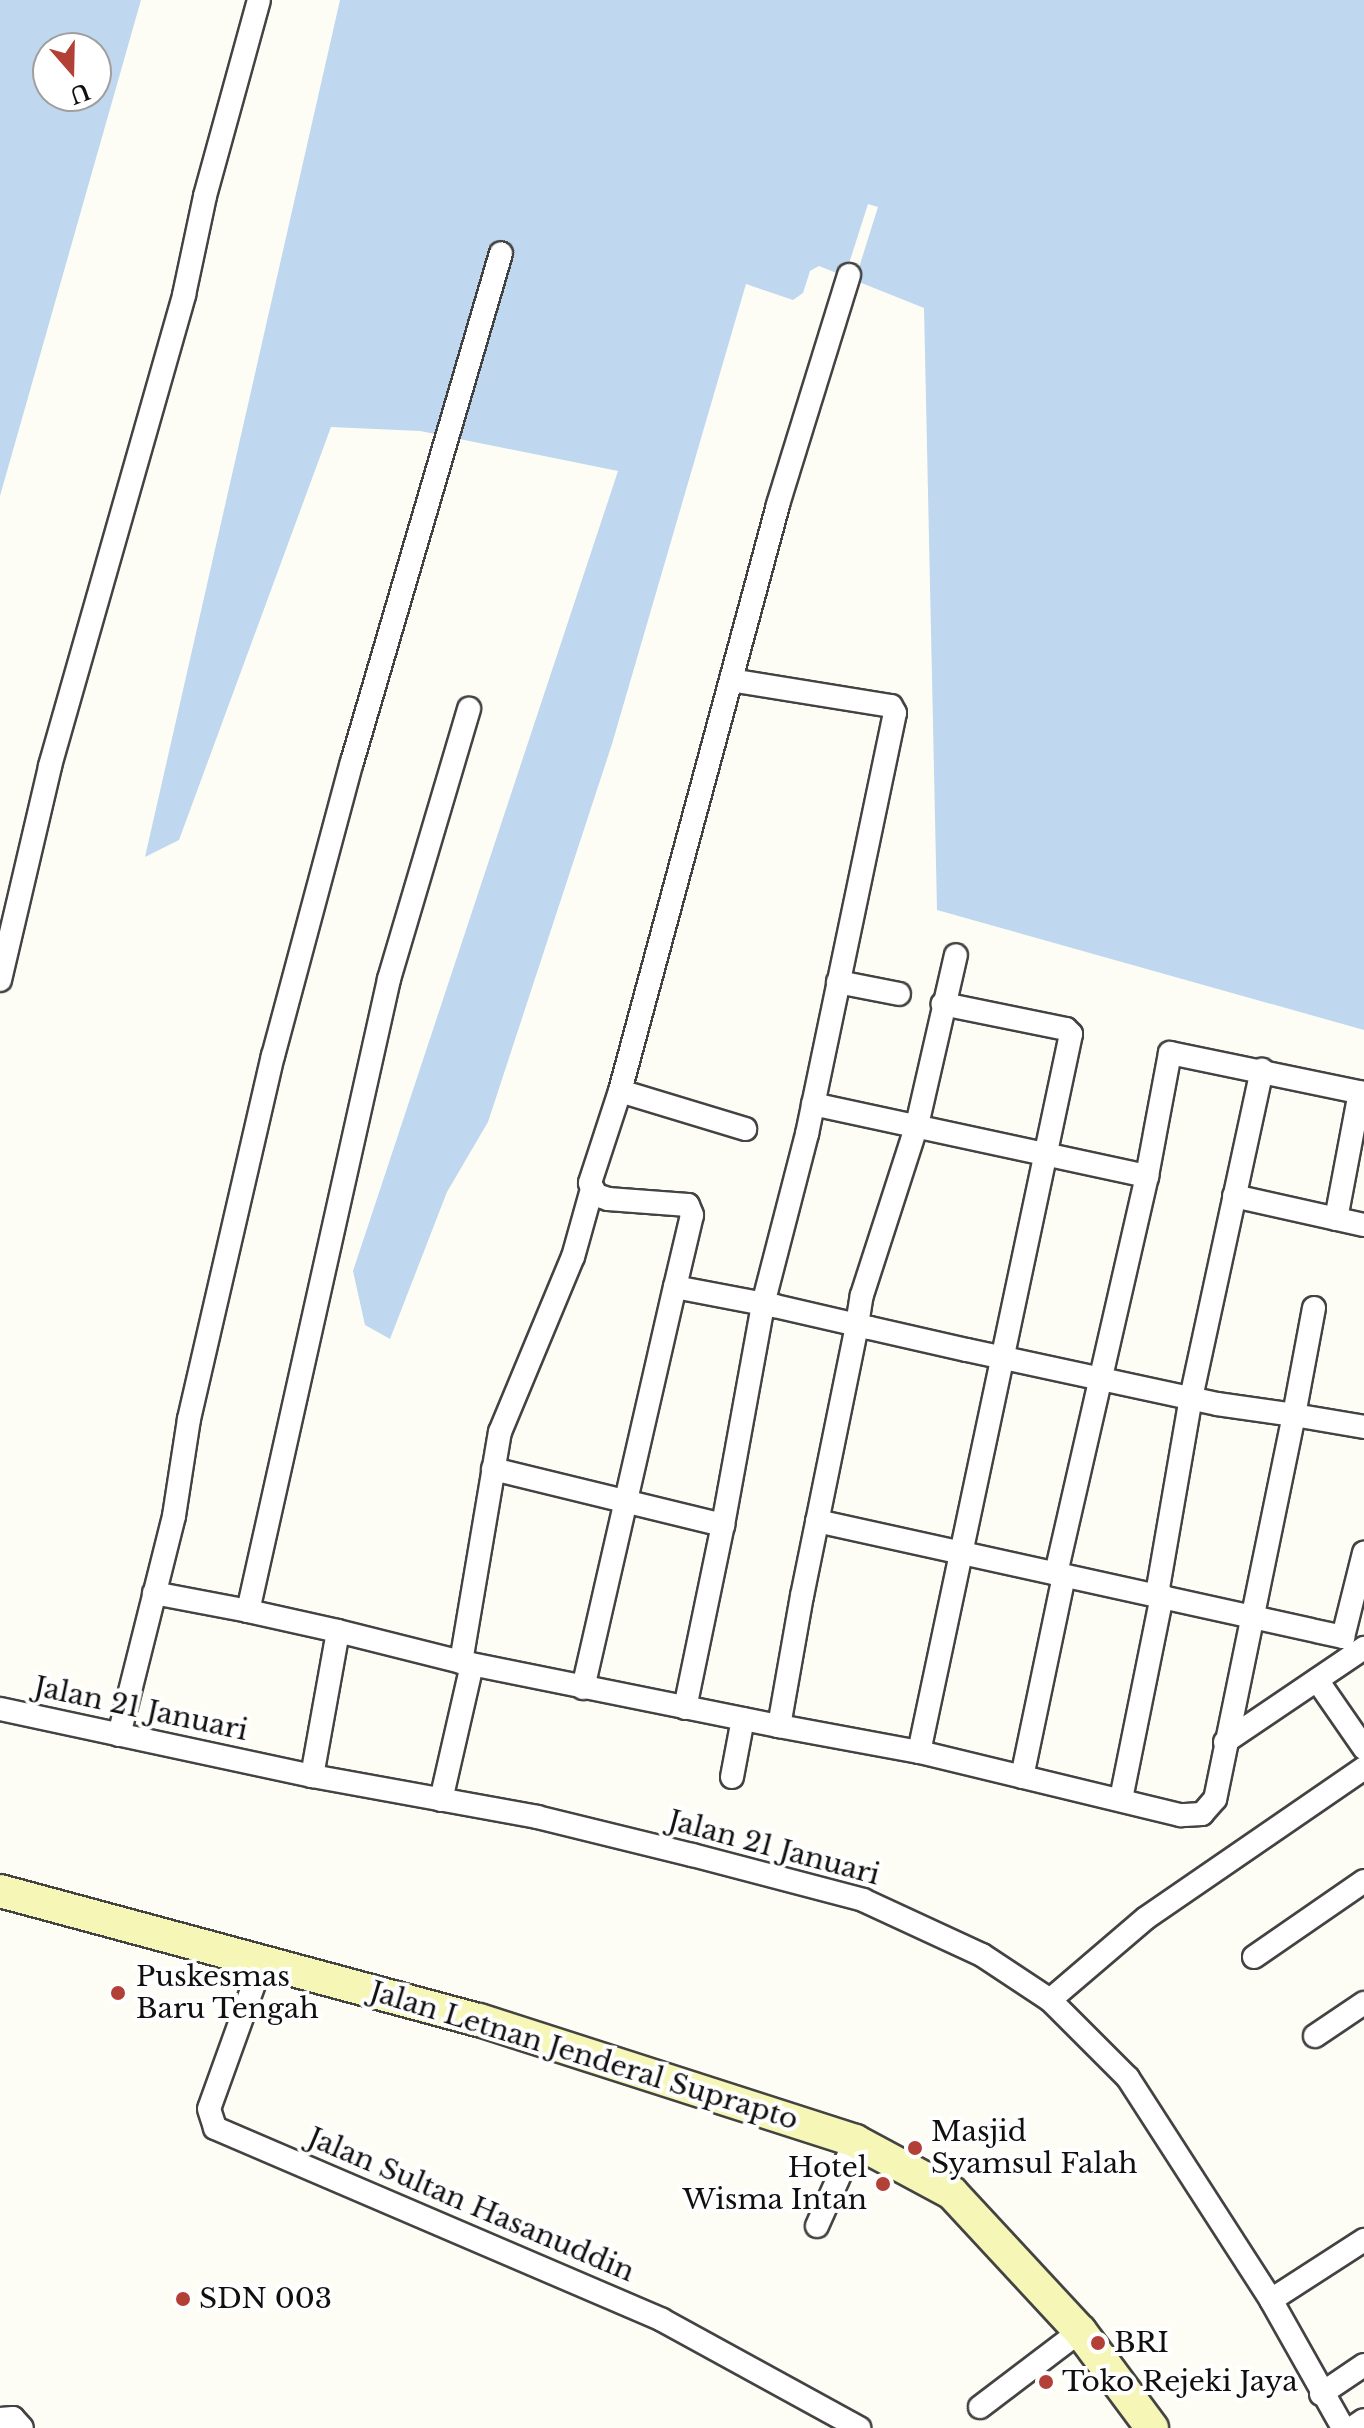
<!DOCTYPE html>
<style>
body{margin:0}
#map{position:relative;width:1364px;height:2428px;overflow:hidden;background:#fefdf5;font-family:"Libre Baskerville",serif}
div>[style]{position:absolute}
.water>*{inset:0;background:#bfd8f0}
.pier>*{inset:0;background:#fefdf5}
.roads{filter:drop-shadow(2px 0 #434343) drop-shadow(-2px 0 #434343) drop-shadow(0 2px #434343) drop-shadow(0 -2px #434343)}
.minor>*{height:22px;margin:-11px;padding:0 11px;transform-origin:11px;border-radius:11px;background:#fff}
.secondary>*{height:32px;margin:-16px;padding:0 16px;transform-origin:16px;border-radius:16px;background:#f6f6b7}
.dots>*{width:22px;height:22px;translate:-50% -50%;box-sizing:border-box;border:4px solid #fff;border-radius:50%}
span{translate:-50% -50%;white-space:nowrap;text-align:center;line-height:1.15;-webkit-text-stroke:8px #fff;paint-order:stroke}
.street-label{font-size:28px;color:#101010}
.poi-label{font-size:28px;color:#101010}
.left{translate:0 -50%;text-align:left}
.right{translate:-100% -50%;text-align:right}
.north{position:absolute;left:32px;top:32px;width:80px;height:80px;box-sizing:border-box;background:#fff;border:2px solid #9f9f9f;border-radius:50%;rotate:160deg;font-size:22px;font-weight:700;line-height:32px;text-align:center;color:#101010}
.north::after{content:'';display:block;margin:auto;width:28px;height:36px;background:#b24037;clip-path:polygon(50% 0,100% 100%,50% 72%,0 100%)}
</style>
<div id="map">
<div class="water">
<i style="clip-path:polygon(evenodd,0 0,141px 0,0 496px,0 0,96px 48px,96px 96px,48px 96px,48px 48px,96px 48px)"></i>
<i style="clip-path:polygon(340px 0,1364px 0,1364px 1030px,937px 910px,924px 308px,819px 266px,810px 271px,803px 293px,793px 300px,746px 284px,612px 744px,488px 1122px,447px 1192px,390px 1339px,365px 1325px,353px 1271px,618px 471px,420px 431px,331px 427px,179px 840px,145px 857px)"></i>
</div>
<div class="pier">
<i style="clip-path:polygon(868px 204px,878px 207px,856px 277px,846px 273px)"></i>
</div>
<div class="roads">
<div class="minor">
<i style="left:849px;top:275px;width:241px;rotate:107.2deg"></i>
<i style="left:778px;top:505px;width:607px;rotate:105.09deg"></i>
<i style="left:620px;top:1091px;width:97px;rotate:108.1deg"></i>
<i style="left:590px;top:1183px;width:13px;rotate:63deg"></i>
<i style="left:596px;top:1195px;width:13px;rotate:18deg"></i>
<i style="left:608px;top:1199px;width:80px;rotate:4.3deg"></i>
<i style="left:688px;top:1205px;width:11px;rotate:68deg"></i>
<i style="left:692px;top:1215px;width:74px;rotate:103.3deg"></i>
<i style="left:675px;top:1287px;width:102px;rotate:10.8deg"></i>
<i style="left:775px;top:1306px;width:84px;rotate:13deg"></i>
<i style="left:857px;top:1325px;width:13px;rotate:13deg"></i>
<i style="left:870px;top:1328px;width:99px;rotate:12.8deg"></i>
<i style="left:967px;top:1350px;width:256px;rotate:12.2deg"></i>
<i style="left:1217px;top:1404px;width:78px;rotate:8.1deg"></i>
<i style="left:1294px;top:1415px;width:392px;rotate:101.6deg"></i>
<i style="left:1215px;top:1799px;width:20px;rotate:131deg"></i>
<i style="left:1202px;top:1814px;width:22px;rotate:177deg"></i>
<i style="left:1180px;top:1815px;width:268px;rotate:-166.4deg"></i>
<i style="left:919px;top:1752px;width:142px;rotate:-169.5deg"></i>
<i style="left:779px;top:1726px;width:132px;rotate:-80deg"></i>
<i style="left:802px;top:1596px;width:277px;rotate:-78.5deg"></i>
<i style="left:857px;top:1325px;width:30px;rotate:-81deg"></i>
<i style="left:862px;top:1295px;width:179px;rotate:-72.1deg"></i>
<i style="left:917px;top:1125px;width:174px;rotate:-77.1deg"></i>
<i style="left:0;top:980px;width:220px;rotate:-76.8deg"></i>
<i style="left:50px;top:766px;width:490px;rotate:-74.1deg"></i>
<i style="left:184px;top:295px;width:101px;rotate:-78deg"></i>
<i style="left:205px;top:196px;width:203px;rotate:-74.6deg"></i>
<i style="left:838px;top:982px;width:62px;rotate:11.1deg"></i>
<i style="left:620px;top:1091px;width:131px;rotate:16.9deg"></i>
<i style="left:813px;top:1104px;width:342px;rotate:12.2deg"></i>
<i style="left:1147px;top:1176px;width:408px;rotate:102.9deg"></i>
<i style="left:1147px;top:1176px;width:125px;rotate:-79.4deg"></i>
<i style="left:1170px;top:1053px;width:198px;rotate:11.7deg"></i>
<i style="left:1234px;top:1196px;width:133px;rotate:12.6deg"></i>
<i style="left:1336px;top:1219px;width:129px;rotate:-79.3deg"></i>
<i style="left:1314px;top:1308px;width:109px;rotate:100.6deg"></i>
<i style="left:1294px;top:1415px;width:71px;rotate:9.7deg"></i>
<i style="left:493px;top:1469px;width:237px;rotate:13.7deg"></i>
<i style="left:723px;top:1525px;width:225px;rotate:-79.7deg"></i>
<i style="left:763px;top:1304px;width:176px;rotate:-75.5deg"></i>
<i style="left:807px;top:1134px;width:430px;rotate:-78.2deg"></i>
<i style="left:895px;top:713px;width:8px;rotate:-120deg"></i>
<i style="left:891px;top:706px;width:162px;rotate:-170.8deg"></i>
<i style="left:817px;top:1521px;width:539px;rotate:12.44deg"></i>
<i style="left:1343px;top:1637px;width:87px;rotate:-76deg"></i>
<i style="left:154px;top:1593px;width:96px;rotate:10.8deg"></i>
<i style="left:248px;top:1611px;width:648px;rotate:-77.42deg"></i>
<i style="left:389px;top:979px;width:282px;rotate:-73.5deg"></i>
<i style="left:1157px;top:1594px;width:199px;rotate:-80.2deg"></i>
<i style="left:1191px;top:1398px;width:336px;rotate:-77.8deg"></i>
<i style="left:248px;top:1611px;width:92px;rotate:12.5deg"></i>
<i style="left:461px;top:1662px;width:324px;rotate:11.4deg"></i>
<i style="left:1317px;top:1680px;width:83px;rotate:55.3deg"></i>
<i style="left:583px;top:1688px;width:411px;rotate:-77.1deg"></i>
<i style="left:685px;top:1708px;width:187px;rotate:-78.3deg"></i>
<i style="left:0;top:1709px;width:319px;rotate:12.1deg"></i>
<i style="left:312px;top:1776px;width:229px;rotate:10.3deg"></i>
<i style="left:537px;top:1817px;width:160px;rotate:13.8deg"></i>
<i style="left:692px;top:1855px;width:177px;rotate:14.7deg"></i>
<i style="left:863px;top:1900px;width:131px;rotate:24.8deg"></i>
<i style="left:982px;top:1955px;width:82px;rotate:33.5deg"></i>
<i style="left:1050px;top:2000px;width:110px;rotate:45deg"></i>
<i style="left:1128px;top:2078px;width:264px;rotate:57.2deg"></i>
<i style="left:1271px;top:2300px;width:147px;rotate:60.6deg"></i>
<i style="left:119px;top:1735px;width:226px;rotate:-75.9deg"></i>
<i style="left:174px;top:1516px;width:98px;rotate:-81.2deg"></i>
<i style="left:189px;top:1419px;width:373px;rotate:-77deg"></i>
<i style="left:273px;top:1056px;width:304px;rotate:-75deg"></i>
<i style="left:352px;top:762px;width:530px;rotate:-73.68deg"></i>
<i style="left:1225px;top:1742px;width:168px;rotate:-34.1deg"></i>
<i style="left:919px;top:1752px;width:734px;rotate:-78.05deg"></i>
<i style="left:1071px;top:1034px;width:7px;rotate:-135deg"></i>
<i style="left:1066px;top:1029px;width:126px;rotate:-168.5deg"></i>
<i style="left:312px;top:1776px;width:147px;rotate:-79.8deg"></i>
<i style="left:338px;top:1631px;width:127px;rotate:14.1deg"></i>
<i style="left:461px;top:1662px;width:233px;rotate:-80.4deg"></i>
<i style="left:500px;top:1432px;width:190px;rotate:-67.4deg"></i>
<i style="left:573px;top:1257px;width:71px;rotate:-74.4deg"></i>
<i style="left:732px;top:1777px;width:59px;rotate:-79.3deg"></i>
<i style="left:1022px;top:1777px;width:205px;rotate:-78.2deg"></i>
<i style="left:1121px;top:1799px;width:208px;rotate:-78.6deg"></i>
<i style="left:441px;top:1800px;width:139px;rotate:-77.1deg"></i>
<i style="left:1254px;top:1957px;width:134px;rotate:-34.6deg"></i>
<i style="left:263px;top:1959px;width:159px;rotate:109.8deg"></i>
<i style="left:209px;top:2109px;width:20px;rotate:72deg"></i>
<i style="left:215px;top:2128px;width:486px;rotate:23.2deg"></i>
<i style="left:662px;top:2320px;width:225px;rotate:28.7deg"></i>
<i style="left:1050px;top:2000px;width:126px;rotate:-40.5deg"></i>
<i style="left:1146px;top:1918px;width:265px;rotate:-34.5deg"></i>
<i style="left:1315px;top:2036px;width:59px;rotate:-34deg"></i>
<i style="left:817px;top:2226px;width:93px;rotate:-65.9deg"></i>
<i style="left:1271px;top:2300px;width:111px;rotate:-32.8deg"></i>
<i style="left:1321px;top:2394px;width:52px;rotate:-34deg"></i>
<i style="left:980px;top:2407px;width:126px;rotate:-37.2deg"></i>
<i style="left:0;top:2419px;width:13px;rotate:-4deg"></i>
<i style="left:13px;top:2418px;width:13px;rotate:48deg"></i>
<i style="left:1352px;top:2428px;width:14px;rotate:-34deg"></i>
</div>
<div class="secondary">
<i style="left:0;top:1891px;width:496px;rotate:15.1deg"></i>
<i style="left:479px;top:2020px;width:395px;rotate:17.8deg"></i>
<i style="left:855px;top:2141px;width:110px;rotate:28.2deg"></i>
<i style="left:952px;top:2193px;width:188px;rotate:47.2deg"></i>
<i style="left:1080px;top:2331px;width:121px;rotate:53.4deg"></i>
</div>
</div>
<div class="dots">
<i style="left:118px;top:1993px;background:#b24037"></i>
<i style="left:915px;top:2148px;background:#b24037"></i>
<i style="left:883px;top:2184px;background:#b24037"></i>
<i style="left:183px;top:2299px;background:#b24037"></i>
<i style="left:1098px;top:2343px;background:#b24037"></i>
<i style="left:1046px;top:2382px;background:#b24037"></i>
</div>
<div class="street-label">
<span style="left:141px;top:1709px;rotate:12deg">Jalan 21 Januari</span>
<span style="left:774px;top:1848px;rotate:15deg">Jalan 21 Januari</span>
<span style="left:584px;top:2056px;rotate:17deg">Jalan Letnan Jenderal Suprapto</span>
<span style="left:471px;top:2205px;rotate:23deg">Jalan Sultan Hasanuddin</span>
</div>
<div class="poi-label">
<span class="left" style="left:136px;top:1993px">Puskesmas<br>Baru Tengah</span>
<span class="left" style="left:931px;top:2148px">Masjid<br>Syamsul Falah</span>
<span class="right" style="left:867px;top:2184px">Hotel<br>Wisma Intan</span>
<span class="left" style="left:199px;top:2299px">SDN 003</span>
<span class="left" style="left:1114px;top:2343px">BRI</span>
<span class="left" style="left:1062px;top:2382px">Toko Rejeki Jaya</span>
</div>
<div class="north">U</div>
</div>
